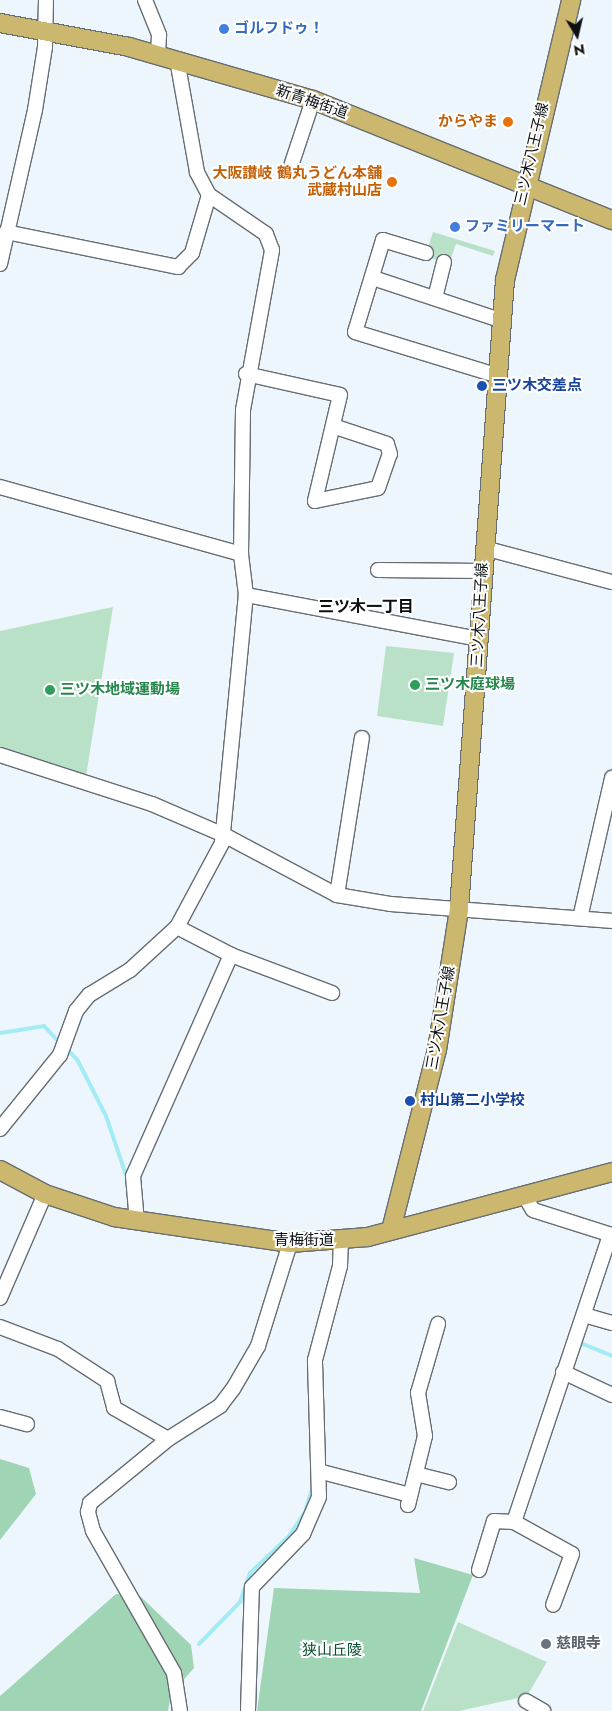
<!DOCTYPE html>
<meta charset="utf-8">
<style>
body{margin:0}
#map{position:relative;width:612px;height:1711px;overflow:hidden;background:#eef6fd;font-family:Jost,"Noto Sans JP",sans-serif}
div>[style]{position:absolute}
.green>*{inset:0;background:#b9e1c8}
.forest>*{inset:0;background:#9fd5b5}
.stream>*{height:4px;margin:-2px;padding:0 2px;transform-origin:2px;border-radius:2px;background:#a3ebf5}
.roads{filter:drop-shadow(1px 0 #666d73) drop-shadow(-1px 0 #666d73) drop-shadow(0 1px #666d73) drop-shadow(0 -1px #666d73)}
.minor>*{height:14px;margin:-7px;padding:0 7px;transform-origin:7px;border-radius:7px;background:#fff}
.major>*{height:18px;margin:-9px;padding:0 9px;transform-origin:9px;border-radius:9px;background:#cbb76d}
.dots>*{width:14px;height:14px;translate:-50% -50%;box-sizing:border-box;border:2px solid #fff;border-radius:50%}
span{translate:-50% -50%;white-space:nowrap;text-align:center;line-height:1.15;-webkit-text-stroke:4px #fff;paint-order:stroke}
.shop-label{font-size:15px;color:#366cbe;font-weight:700}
.left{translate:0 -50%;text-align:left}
.street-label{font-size:15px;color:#0d1012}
.food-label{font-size:15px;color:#c56008;font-weight:700}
.right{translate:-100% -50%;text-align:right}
.transit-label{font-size:15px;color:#164399;font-weight:700}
.leisure-label{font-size:15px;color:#27864d;font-weight:700}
.worship-label{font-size:15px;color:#5b616d;font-weight:700}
.park-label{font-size:15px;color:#064b2d}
.neighbourhood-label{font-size:16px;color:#0d1012;font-weight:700}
.north{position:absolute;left:552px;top:10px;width:50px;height:50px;-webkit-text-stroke:4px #fff;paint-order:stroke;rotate:171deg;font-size:14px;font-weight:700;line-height:20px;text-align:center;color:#0d1012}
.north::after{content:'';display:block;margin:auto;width:18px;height:22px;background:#0d1012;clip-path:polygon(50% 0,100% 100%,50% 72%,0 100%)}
</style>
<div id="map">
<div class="green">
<i style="clip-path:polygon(433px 232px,495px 251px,493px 256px,456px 244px,449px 264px,425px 256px)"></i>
<i style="clip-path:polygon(113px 607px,86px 776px,0 748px,0 631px)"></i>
<i style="clip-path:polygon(386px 646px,454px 653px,443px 726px,377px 716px)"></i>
<i style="clip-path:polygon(458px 1622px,547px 1662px,527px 1696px,459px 1711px,423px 1711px)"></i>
</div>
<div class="forest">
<i style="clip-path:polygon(0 1459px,29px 1468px,36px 1494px,0 1540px)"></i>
<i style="clip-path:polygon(414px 1558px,473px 1575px,421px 1711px,257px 1711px,274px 1588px,420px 1593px)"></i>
<i style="clip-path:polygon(116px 1594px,141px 1597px,191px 1645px,194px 1668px,171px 1694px,168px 1711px,0 1711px,0 1696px)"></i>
</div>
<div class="stream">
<i style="left:0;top:1033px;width:45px;rotate:-9deg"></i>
<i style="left:44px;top:1026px;width:19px;rotate:47deg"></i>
<i style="left:67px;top:1049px;width:16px;rotate:47deg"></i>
<i style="left:78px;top:1061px;width:62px;rotate:63deg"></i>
<i style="left:106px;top:1116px;width:62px;rotate:71.3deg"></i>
<i style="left:583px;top:1344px;width:31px;rotate:22deg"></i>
<i style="left:199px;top:1644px;width:59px;rotate:-45.7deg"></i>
<i style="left:240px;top:1602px;width:31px;rotate:-71deg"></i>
<i style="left:250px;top:1573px;width:54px;rotate:-43.5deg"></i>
<i style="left:289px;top:1536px;width:29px;rotate:-56deg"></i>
<i style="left:305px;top:1512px;width:28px;rotate:-73deg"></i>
</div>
<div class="roads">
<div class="minor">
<i style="left:145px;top:0;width:38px;rotate:68deg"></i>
<i style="left:159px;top:35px;width:19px;rotate:93deg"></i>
<i style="left:292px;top:163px;width:66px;rotate:-71.6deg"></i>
<i style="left:6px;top:232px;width:176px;rotate:11.5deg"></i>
<i style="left:178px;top:267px;width:20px;rotate:-45deg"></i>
<i style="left:192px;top:253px;width:60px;rotate:-73.7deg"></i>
<i style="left:426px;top:253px;width:45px;rotate:-163.2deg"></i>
<i style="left:383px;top:240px;width:96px;rotate:106.9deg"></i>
<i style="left:355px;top:332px;width:147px;rotate:17deg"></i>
<i style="left:0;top:264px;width:158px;rotate:-77.2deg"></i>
<i style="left:35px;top:110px;width:64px;rotate:-81deg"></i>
<i style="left:45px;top:47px;width:47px;rotate:-88.8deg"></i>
<i style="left:373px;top:278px;width:134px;rotate:18.3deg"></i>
<i style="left:435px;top:298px;width:37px;rotate:-76deg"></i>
<i style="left:246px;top:374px;width:96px;rotate:12.6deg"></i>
<i style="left:340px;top:395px;width:109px;rotate:103.3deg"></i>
<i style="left:315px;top:501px;width:64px;rotate:-11.7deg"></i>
<i style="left:378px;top:488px;width:36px;rotate:-71deg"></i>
<i style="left:390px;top:454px;width:10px;rotate:-107deg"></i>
<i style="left:387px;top:444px;width:57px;rotate:-161.6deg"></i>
<i style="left:0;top:487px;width:250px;rotate:15.5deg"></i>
<i style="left:484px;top:548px;width:132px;rotate:14.9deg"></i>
<i style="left:378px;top:570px;width:105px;rotate:0.5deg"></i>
<i style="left:246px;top:595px;width:236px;rotate:10.7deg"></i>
<i style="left:0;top:755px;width:160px;rotate:17.9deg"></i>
<i style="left:152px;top:804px;width:78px;rotate:23.3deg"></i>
<i style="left:224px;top:835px;width:128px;rotate:28deg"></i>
<i style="left:337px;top:895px;width:55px;rotate:9.5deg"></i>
<i style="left:391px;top:904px;width:222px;rotate:4.4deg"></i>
<i style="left:337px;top:895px;width:159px;rotate:-81deg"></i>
<i style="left:580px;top:918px;width:144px;rotate:-77.1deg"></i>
<i style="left:177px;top:927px;width:61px;rotate:27.4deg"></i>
<i style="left:231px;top:955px;width:108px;rotate:20.6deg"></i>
<i style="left:0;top:1129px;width:95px;rotate:-51deg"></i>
<i style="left:60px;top:1055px;width:47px;rotate:-70deg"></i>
<i style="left:76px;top:1011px;width:21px;rotate:-51deg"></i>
<i style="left:89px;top:995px;width:48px;rotate:-31.4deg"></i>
<i style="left:130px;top:970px;width:64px;rotate:-42.5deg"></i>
<i style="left:177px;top:927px;width:95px;rotate:-61.8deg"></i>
<i style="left:222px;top:843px;width:249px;rotate:-84.5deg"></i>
<i style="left:246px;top:595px;width:41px;rotate:-97deg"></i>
<i style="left:241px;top:554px;width:144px;rotate:-89.2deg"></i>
<i style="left:243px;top:410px;width:163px;rotate:-79.7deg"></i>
<i style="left:272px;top:250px;width:17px;rotate:-111deg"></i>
<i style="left:266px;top:234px;width:69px;rotate:-145.6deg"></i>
<i style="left:209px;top:195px;width:26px;rotate:-118deg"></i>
<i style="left:197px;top:172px;width:114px;rotate:-100.1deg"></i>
<i style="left:524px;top:1195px;width:17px;rotate:59deg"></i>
<i style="left:533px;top:1210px;width:83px;rotate:17.6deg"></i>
<i style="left:137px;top:1222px;width:46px;rotate:-95deg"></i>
<i style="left:133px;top:1176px;width:242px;rotate:-66.1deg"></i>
<i style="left:0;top:1298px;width:113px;rotate:-66.6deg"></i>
<i style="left:584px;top:1315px;width:29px;rotate:16deg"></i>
<i style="left:0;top:1327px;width:62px;rotate:20.8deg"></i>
<i style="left:58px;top:1349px;width:59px;rotate:33.1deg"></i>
<i style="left:107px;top:1381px;width:28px;rotate:75deg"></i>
<i style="left:114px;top:1408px;width:62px;rotate:29.9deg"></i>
<i style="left:563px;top:1372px;width:54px;rotate:25.1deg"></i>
<i style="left:0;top:1417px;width:28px;rotate:15deg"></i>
<i style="left:322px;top:1472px;width:91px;rotate:14.6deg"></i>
<i style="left:416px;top:1474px;width:34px;rotate:14deg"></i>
<i style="left:408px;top:1505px;width:71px;rotate:-76.2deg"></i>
<i style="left:425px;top:1436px;width:44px;rotate:-99.2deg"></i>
<i style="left:418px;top:1393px;width:72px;rotate:-73.8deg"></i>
<i style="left:514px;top:1522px;width:303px;rotate:-71.5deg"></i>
<i style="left:479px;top:1570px;width:51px;rotate:-73deg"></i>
<i style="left:494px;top:1521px;width:20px;rotate:3deg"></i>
<i style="left:514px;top:1522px;width:66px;rotate:28.9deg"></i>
<i style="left:572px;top:1554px;width:54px;rotate:110.4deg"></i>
<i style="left:526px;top:1701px;width:20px;rotate:30deg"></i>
<i style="left:180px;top:1711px;width:38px;rotate:-99deg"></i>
<i style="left:174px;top:1673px;width:163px;rotate:-119.7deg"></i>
<i style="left:93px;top:1531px;width:20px;rotate:-105deg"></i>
<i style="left:88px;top:1512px;width:9px;rotate:-77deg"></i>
<i style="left:90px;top:1503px;width:21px;rotate:-39deg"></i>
<i style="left:106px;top:1490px;width:80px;rotate:-39.4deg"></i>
<i style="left:168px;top:1439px;width:62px;rotate:-32.4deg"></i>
<i style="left:220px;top:1406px;width:21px;rotate:-53deg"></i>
<i style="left:233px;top:1389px;width:50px;rotate:-59.8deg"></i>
<i style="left:258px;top:1346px;width:108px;rotate:-72.7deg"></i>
<i style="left:248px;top:1711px;width:124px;rotate:-88.2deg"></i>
<i style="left:252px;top:1587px;width:74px;rotate:-46.1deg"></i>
<i style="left:303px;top:1534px;width:40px;rotate:-66.6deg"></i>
<i style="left:319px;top:1497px;width:137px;rotate:-91.7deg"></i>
<i style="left:315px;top:1360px;width:97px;rotate:-75.1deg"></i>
<i style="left:340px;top:1266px;width:25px;rotate:-88deg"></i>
</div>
<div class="major">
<i style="left:0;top:23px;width:131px;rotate:10.5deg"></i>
<i style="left:129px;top:47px;width:191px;rotate:16.1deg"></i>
<i style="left:313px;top:100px;width:322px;rotate:21.9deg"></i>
<i style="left:0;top:1170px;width:51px;rotate:28.1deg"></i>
<i style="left:45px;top:1194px;width:73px;rotate:18.4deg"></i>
<i style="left:114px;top:1217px;width:178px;rotate:8.4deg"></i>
<i style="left:290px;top:1243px;width:78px;rotate:-4.4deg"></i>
<i style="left:368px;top:1237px;width:253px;rotate:-14.9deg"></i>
<i style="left:391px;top:1230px;width:186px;rotate:-75.7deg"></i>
<i style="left:437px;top:1050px;width:143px;rotate:-81.1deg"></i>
<i style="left:459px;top:909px;width:631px;rotate:-85.82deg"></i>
<i style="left:505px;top:280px;width:288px;rotate:-76.7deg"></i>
</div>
</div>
<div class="dots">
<i style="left:224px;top:29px;background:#3f7fe0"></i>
<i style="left:508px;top:122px;background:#e8710a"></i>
<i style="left:392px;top:182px;background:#e8710a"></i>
<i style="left:455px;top:227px;background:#3f7fe0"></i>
<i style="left:482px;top:386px;background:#1a4fb4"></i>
<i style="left:415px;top:685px;background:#2e9e5b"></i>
<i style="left:50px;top:690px;background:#2e9e5b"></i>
<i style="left:410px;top:1101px;background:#1a4fb4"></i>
<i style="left:546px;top:1644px;background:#6b7280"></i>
</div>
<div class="shop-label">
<span class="left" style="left:234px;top:29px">ゴルフドゥ！</span>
<span class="left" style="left:465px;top:227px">ファミリーマート</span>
</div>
<div class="street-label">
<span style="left:312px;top:102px;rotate:19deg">新青梅街道</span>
<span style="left:532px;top:154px;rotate:-77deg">三ツ木八王子線</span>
<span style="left:480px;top:615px;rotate:-87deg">三ツ木八王子線</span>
<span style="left:441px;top:1018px;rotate:-80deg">三ツ木八王子線</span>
<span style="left:304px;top:1241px">青梅街道</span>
</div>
<div class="food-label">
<span class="right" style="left:498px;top:122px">からやま</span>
<span class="right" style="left:382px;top:182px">大阪讃岐 鶴丸うどん本舗<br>武蔵村山店</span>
</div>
<div class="transit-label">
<span class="left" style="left:492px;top:386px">三ツ木交差点</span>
<span class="left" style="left:420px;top:1101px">村山第二小学校</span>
</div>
<div class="leisure-label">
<span class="left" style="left:425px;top:685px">三ツ木庭球場</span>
<span class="left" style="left:60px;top:690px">三ツ木地域運動場</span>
</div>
<div class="worship-label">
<span class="left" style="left:556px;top:1644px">慈眼寺</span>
</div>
<div class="park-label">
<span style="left:332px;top:1651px">狭山丘陵</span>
</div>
<div class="neighbourhood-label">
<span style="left:366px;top:607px">三ツ木一丁目</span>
</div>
<div class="north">N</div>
</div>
